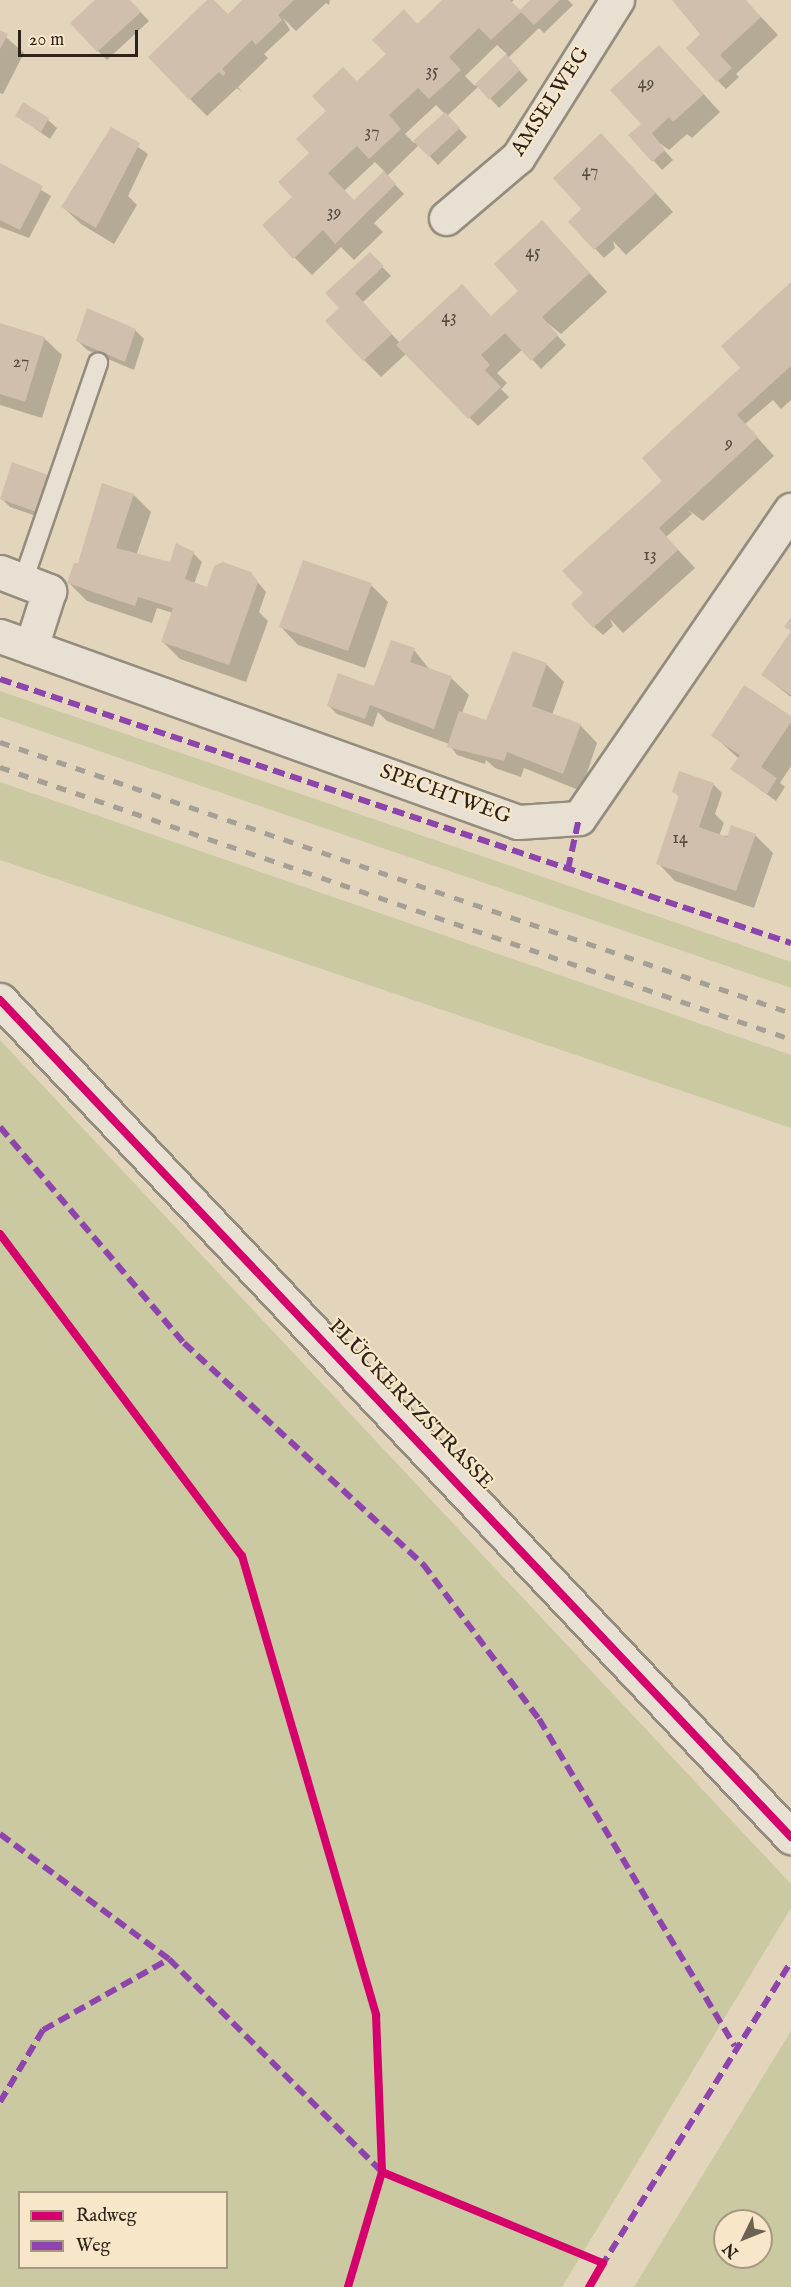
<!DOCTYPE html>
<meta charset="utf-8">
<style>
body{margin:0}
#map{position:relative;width:791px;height:2287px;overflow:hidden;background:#e3d5bb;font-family:"IM FELL English",serif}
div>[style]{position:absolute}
.green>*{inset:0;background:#cbc9a1}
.shadow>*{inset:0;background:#0003}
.building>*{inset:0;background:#d0bfac}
.roads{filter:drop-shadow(2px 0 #948c7d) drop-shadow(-2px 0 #948c7d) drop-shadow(0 2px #948c7d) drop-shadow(0 -2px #948c7d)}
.lane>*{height:18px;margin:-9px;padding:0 9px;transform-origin:9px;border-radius:9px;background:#e7e0d3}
.street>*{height:33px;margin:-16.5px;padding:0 16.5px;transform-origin:16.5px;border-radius:16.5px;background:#e7e0d3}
.secondary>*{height:33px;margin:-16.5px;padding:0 16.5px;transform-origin:16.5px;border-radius:16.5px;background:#e7e0d3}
.rail>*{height:4.5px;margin-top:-2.25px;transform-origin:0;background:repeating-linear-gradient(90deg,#a69f95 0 10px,transparent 0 20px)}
.quiet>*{height:6px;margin-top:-3px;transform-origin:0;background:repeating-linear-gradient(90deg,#8e44ad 0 12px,transparent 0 18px)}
.cycleway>*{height:8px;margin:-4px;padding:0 4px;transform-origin:4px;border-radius:4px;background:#d6006c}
span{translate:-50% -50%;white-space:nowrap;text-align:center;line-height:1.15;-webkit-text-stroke:4.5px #f7e7c8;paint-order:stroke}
.number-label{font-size:18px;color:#564b41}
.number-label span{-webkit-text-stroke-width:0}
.street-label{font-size:21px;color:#2d231c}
.legend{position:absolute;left:18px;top:2191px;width:210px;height:78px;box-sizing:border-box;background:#f7e7c8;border:2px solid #a69983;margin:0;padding:8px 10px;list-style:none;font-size:18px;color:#2d231c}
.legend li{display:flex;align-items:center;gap:12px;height:30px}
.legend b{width:30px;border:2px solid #a69983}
.north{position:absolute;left:713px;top:2209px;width:60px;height:60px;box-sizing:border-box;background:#f7e7c8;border:2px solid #a69983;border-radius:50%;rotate:227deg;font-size:16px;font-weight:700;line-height:24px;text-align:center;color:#2d231c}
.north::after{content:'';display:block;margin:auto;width:21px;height:27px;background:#6d6154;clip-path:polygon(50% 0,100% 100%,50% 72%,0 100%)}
.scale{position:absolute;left:18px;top:30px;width:120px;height:27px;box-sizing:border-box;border:3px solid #2d231c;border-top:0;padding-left:8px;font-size:18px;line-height:21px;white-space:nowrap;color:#2d231c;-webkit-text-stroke:4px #f7e7c8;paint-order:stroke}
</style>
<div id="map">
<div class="green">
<i style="clip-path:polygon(0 691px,791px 962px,791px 988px,0 717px)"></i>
<i style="clip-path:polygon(0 782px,791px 1055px,791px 1128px,0 860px)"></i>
<i style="clip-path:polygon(evenodd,0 1040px,791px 1884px,791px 1908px,562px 2287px,0 2287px,0 1040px,226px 2192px,226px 2268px,20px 2268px,20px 2192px,226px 2192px)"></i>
<i style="clip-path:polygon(evenodd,791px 2031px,791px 2287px,634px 2287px,791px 2031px,725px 2221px,761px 2221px,761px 2257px,725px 2257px,725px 2221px)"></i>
</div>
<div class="shadow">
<i style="clip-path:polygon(97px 0,129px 0,149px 21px,107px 60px,98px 51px)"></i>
<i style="clip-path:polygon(209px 0,228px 16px,244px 0,330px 0,329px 5px,326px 3px,296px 31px,283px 18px,290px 30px,264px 54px,268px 58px,238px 87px,242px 92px,237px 88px,207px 116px,190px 99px)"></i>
<i style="clip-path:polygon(evenodd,444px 0,514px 0,511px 3px,520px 12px,532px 0,568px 0,573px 5px,544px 33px,539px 28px,508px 58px,528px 80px,499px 108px,479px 86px,447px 116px,467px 137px,438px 165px,419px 145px,387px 176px,404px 194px,374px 223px,383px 232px,354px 260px,341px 247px,312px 275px,294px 257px,294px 197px,311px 153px,357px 83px,444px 0,497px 45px,507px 54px,475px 86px,465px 76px,497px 45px,444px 0,436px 105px,445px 114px,414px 143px,405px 134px,436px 105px,444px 0,375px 162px,385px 172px,354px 202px,344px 191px,375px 162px)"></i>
<i style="clip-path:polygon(673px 0,745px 0,778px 35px,736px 74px,739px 77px,726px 89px,718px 81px,714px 51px)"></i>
<i style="clip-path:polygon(0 32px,24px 53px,3px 94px,0 93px)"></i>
<i style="clip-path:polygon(676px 64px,720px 112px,692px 138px,687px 134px,669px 150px,654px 139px,673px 160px,662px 170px,630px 135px,640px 126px)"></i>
<i style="clip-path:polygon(17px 116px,48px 120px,57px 128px,50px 139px)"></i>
<i style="clip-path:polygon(112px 129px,148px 154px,128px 196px,137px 205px,114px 244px,81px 224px,63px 207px)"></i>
<i style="clip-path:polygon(619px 153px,673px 212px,626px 255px,613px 241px,615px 248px,604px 258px,570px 222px,581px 212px)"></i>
<i style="clip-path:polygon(0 165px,51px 196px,29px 238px,0 227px)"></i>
<i style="clip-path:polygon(559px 240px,607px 292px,561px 334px,540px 317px,566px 345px,541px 369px,523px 349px,497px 373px,507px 383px,501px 389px,509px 397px,478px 426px,406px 354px,381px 377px,364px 360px,341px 308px,370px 254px,391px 276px,362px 303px,400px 343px,492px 318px,518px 293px)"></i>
<i style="clip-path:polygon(791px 284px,791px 400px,781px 409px,773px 400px,745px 424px,774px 456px,703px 521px,687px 509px,692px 514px,666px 537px,695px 568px,623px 633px,610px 619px,613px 626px,603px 635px,594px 627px,585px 593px,740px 370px)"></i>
<i style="clip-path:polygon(0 324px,44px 338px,62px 355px,42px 418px,0 405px)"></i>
<i style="clip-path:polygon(135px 330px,144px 339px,134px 370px,87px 350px,78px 341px)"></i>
<i style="clip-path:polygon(47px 476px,56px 485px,45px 519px,10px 507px,1px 498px)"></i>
<i style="clip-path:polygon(134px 495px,151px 512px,136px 556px,171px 564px,193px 553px,202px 562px,194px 584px,208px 588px,250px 573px,266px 592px,259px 612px,268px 621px,246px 682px,180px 659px,163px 642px,173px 613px,157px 608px,152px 623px,87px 601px,69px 583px)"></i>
<i style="clip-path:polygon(371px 585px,388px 602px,365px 668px,298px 645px,281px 627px)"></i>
<i style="clip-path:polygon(791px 633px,791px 697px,763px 675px)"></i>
<i style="clip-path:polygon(414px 650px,430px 670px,451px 678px,469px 695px,462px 713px,485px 721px,546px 664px,564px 682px,552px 715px,580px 725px,597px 743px,581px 791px,524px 768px,521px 777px,495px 768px,486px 760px,485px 764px,457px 755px,449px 744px,387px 721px,378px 712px,373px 727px,337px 714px,328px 705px,373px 687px)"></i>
<i style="clip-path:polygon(791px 718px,791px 766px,780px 783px,785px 787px,776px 801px,732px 769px,739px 759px,713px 735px)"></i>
<i style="clip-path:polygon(713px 784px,722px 793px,715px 814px,724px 823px,719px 836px,755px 835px,773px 853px,754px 908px,675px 881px,658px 863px,680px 797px,674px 792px)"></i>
</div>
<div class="building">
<i style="clip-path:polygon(95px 0,130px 0,141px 12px,97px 52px,70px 23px)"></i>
<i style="clip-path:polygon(207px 0,214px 0,228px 14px,242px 0,294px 0,278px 15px,282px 20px,256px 45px,252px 40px,222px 69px,226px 73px,223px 76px,219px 72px,189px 100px,148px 57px)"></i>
<i style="clip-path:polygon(442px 0,510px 0,520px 10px,530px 0,560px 0,534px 25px,521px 12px,491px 40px,479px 28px,449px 57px,461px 70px,429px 99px,418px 88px,389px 115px,401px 129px,369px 159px,357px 146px,328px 173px,354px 200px,384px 171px,396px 184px,335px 244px,323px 230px,293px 259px,262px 225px,292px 197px,278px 182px,309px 153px,296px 139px,326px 111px,312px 96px,343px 67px,357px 81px,386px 54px,372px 40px,404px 9px,417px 24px)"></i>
<i style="clip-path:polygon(672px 0,746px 0,761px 17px,720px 55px,732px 68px,717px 82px,686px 48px,700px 34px)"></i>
<i style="clip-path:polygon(0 30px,8px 34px,0 49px)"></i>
<i style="clip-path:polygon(659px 45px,704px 94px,673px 122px,669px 117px,652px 133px,665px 150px,652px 162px,628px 135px,641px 124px,610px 90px)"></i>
<i style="clip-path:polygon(506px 54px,520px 70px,489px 100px,475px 84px)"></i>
<i style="clip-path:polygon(23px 102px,49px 118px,41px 132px,15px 116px)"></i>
<i style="clip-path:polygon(445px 112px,460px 128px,429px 157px,413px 141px)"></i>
<i style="clip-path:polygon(111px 127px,140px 143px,96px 228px,61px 207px)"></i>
<i style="clip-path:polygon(601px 133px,656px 193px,594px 250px,568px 222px,581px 209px,553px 178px)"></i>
<i style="clip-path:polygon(0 163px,43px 186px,20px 230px,0 220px)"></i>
<i style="clip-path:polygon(542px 220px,590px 273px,542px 317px,558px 335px,531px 361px,505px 333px,481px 355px,490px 365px,485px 370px,501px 387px,468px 419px,396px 345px,462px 284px,491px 316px,518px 291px,494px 264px)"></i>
<i style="clip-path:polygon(370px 252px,384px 266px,355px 293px,392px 334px,363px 361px,325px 321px,339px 308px,325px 293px)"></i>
<i style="clip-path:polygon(791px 282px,791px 366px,737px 415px,758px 437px,659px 528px,678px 550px,593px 628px,571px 604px,583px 593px,562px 571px,662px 481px,642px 458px,740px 368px,721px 346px)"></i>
<i style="clip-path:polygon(87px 308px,136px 329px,125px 362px,76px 341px)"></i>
<i style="clip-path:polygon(0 323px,45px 337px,25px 402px,0 394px)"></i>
<i style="clip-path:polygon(12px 462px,48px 475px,36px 512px,0 499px)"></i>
<i style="clip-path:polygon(102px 483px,134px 494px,116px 548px,170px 562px,176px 543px,194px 552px,185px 579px,207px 587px,214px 566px,223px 562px,251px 572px,258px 582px,229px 665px,161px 642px,173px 608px,138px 597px,135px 606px,67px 583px,74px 563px,78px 563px)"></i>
<i style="clip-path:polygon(303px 560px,372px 583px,348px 651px,279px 627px)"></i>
<i style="clip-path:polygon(791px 617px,791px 695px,761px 675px,791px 631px,784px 627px)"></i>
<i style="clip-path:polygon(391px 640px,415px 648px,410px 662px,452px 676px,434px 729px,370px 705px,365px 719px,327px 706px,338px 673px,374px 686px)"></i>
<i style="clip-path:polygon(513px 651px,547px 663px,532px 706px,581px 724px,563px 774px,507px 752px,504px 761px,447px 747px,459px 711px,486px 720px)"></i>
<i style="clip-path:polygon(744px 685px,791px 716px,791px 722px,761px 767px,777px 778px,767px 794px,730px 769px,740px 755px,711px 736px)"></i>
<i style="clip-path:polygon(679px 771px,714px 783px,699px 827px,727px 837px,731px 825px,756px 834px,736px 891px,656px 864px,679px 795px,672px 792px)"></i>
</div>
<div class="roads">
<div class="lane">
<i style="left:23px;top:581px;width:231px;rotate:-71deg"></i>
</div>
<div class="street">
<i style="left:446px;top:218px;width:94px;rotate:-40.3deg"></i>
<i style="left:518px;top:157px;width:186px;rotate:-57.8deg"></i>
<i style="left:0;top:572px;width:53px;rotate:21.2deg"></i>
<i style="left:49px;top:591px;width:59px;rotate:107.8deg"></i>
<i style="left:0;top:636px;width:550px;rotate:19.75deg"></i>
<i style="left:518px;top:822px;width:61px;rotate:-3.8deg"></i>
<i style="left:579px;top:818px;width:374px;rotate:-55.5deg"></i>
</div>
<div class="secondary">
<i style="left:0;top:1000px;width:1152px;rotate:46.62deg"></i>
</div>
</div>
<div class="rail">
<i style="left:0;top:742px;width:836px;rotate:18.91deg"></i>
<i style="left:0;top:767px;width:836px;rotate:18.98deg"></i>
</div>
<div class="quiet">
<i style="left:0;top:679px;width:834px;rotate:18.46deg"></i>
<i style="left:568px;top:869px;width:52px;rotate:-77.8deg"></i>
<i style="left:0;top:1127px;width:284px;rotate:49.6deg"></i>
<i style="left:184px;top:1343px;width:326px;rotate:42.8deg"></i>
<i style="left:423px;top:1564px;width:194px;rotate:53.2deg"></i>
<i style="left:539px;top:1719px;width:381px;rotate:59.1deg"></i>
<i style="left:0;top:1834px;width:210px;rotate:36.5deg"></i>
<i style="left:169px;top:1959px;width:300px;rotate:45deg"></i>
<i style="left:0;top:2102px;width:84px;rotate:-59.2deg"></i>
<i style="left:43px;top:2030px;width:145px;rotate:-29.4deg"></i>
<i style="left:601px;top:2267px;width:359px;rotate:-58.1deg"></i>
</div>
<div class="cycleway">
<i style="left:0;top:1000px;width:1152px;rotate:46.62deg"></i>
<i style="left:0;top:1234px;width:403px;rotate:53.1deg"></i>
<i style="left:242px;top:1556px;width:478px;rotate:73.7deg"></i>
<i style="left:376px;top:2015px;width:157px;rotate:87.8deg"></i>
<i style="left:382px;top:2172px;width:120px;rotate:106.5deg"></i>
<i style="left:382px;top:2172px;width:239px;rotate:22.4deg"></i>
<i style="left:603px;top:2263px;width:28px;rotate:120deg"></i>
</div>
<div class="number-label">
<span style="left:432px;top:72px">35</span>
<span style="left:646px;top:84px">49</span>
<span style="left:372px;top:133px">37</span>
<span style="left:590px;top:172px">47</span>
<span style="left:334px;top:213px">39</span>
<span style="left:533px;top:253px">45</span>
<span style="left:449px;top:318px">43</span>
<span style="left:21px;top:363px">27</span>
<span style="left:729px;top:444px">9</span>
<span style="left:650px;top:556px">13</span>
<span style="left:680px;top:839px">14</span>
</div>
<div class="street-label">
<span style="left:551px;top:102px;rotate:-57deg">AMSELWEG</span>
<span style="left:445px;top:795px;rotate:20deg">SPECHTWEG</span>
<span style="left:410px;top:1405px;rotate:46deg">PLÜCKERTZSTRASSE</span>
</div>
<ul class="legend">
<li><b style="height:8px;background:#d6006c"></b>Radweg</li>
<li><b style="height:8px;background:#8e44ad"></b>Weg</li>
</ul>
<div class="north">N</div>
<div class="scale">20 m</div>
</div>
